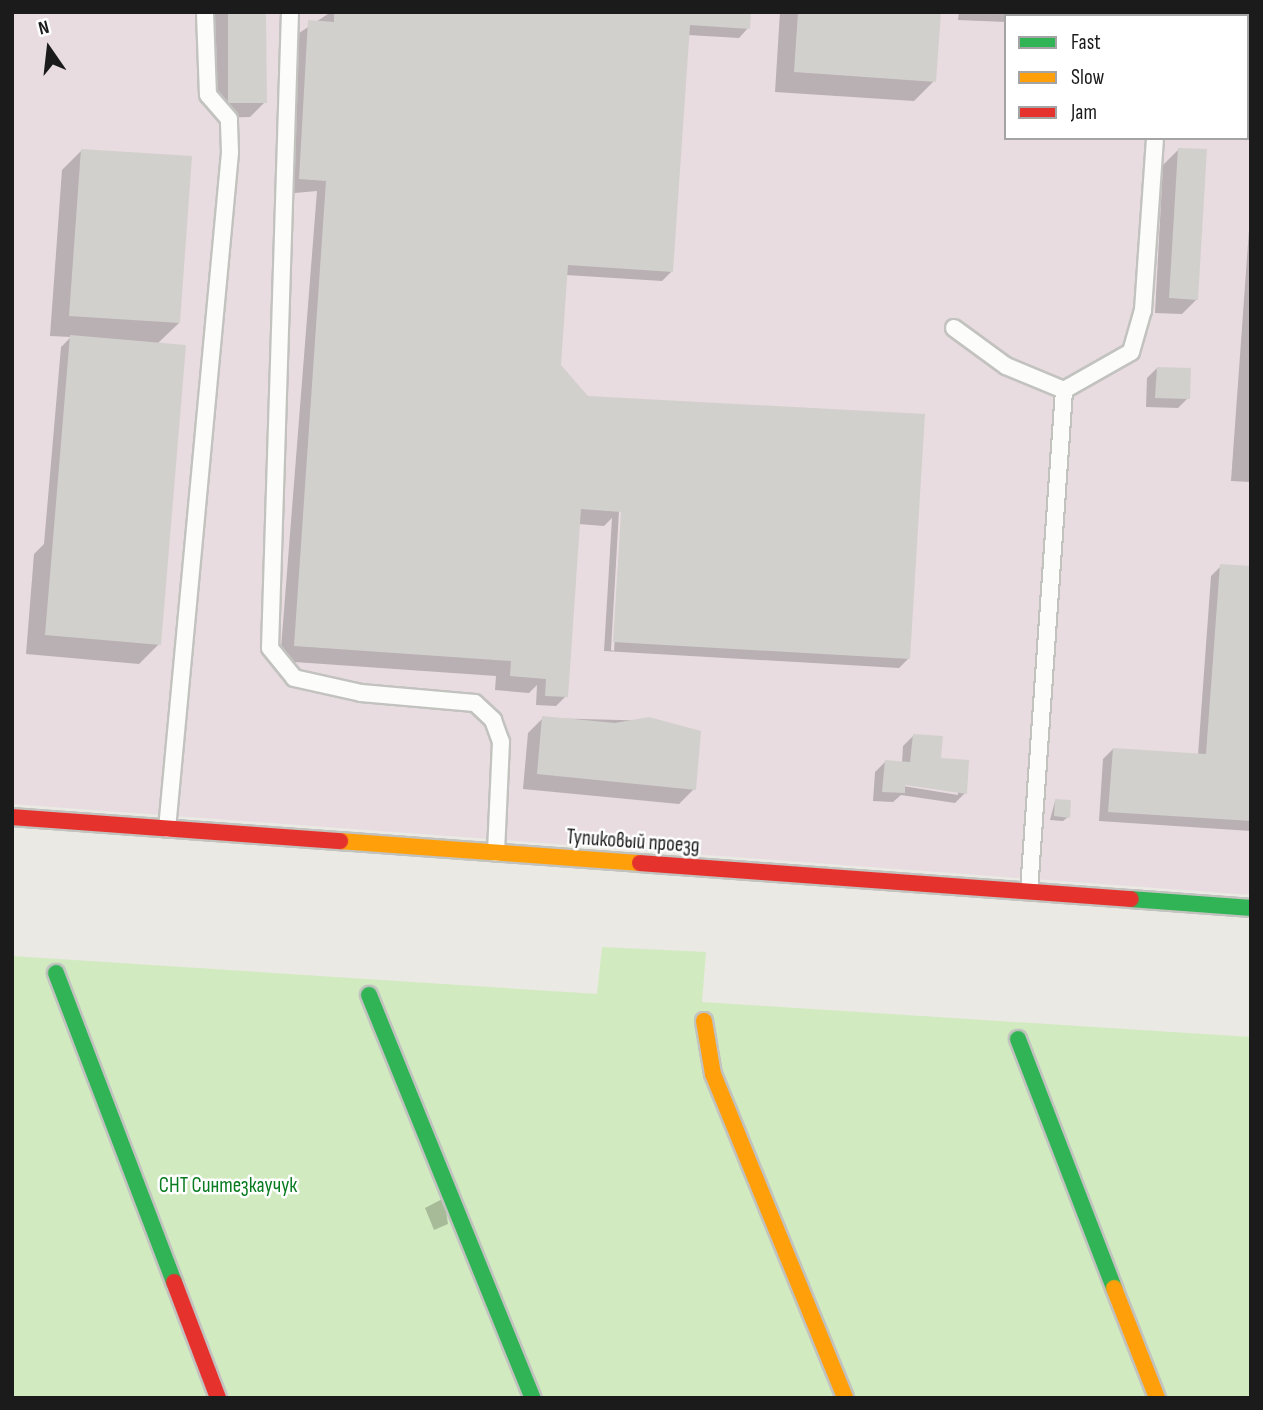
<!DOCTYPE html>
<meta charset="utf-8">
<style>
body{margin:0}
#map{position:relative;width:1263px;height:1410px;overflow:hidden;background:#eae9e3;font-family:"Sofia Sans Condensed",sans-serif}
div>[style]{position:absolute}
.industrial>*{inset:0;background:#e8dce1}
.grass>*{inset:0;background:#d2eac0}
.shadow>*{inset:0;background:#0003}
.building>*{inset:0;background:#d2d0cc}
.roads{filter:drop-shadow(2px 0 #c2c2bf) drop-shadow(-2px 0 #c2c2bf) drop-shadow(0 2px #c2c2bf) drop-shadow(0 -2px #c2c2bf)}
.lane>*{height:16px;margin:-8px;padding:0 8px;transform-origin:8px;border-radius:8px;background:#fcfcfb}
.fast>*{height:16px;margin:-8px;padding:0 8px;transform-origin:8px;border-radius:8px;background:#30b455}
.slow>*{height:16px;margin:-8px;padding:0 8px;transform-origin:8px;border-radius:8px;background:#ff9f0a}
.jam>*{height:16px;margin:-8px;padding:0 8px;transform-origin:8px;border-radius:8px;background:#e5322d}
span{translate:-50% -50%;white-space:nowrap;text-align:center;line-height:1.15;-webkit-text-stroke:5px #fff;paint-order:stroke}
.street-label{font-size:21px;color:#1b1b1b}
.park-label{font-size:21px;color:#087a1f}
.frame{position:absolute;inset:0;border:14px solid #1b1b1b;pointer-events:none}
.legend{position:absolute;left:1004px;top:14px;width:245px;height:126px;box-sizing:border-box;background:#fff;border:2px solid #a4a4a4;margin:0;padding:9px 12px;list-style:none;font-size:21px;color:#1b1b1b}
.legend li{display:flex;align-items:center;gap:14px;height:35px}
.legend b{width:35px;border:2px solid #a4a4a4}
.north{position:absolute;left:14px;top:14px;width:70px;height:70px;-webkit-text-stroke:5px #fff;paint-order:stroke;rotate:346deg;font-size:19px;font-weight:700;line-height:28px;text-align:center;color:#1b1b1b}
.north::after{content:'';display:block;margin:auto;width:24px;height:32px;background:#1b1b1b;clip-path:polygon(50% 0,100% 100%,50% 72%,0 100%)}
</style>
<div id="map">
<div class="industrial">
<i style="clip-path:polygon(evenodd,12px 12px,1251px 12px,1251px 895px,12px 804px,12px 12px,1006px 16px,1247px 16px,1247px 138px,1006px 138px,1006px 16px)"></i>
</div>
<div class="grass">
<i style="clip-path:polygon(602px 947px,706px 952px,702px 1002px,1251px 1037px,1251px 1398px,12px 1398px,12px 956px,597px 994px)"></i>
</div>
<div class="shadow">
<i style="clip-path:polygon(213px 12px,264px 12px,265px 102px,250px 117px,214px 118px)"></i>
<i style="clip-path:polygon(evenodd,331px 12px,749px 12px,748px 28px,739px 38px,688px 35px,672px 271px,662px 281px,566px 275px,559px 365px,588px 398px,909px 658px,899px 668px,604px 651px,612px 518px,604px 526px,578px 524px,566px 696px,556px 706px,536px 705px,537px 685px,529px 693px,495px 690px,496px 676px,280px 661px,317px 191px,284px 194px,293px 37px,331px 12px,623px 507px,614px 651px,611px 650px,619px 511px,623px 507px)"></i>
<i style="clip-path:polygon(780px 12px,939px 12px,934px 81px,914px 101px,775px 92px)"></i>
<i style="clip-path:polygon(959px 12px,1021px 12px,1006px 16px,1006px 22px,958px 20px)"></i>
<i style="clip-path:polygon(1161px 12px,1251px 12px,1251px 77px,1247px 16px)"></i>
<i style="clip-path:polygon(82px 150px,179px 323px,157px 344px,159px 644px,139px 664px,26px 654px,34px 554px,44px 544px,61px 347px,71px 337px,50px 336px,62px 170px)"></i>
<i style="clip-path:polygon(1178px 150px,1197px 299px,1182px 314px,1155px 313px,1163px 165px)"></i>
<i style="clip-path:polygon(1251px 202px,1251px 482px,1231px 481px)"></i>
<i style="clip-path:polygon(1157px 368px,1188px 398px,1178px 408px,1146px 407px,1147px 378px)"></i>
<i style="clip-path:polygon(1221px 566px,1251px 568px,1251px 831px,1099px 821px,1103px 759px,1113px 749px,1198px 755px,1211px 576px)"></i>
<i style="clip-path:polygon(543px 718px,659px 721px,694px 789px,679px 804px,523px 789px,528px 733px)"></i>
<i style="clip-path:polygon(evenodd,913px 736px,965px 793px,955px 803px,901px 795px,893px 802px,873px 801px,875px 772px,885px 762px,902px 763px,903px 746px,913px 736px,897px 782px,958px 791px,958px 795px,897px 785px,897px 782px)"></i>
<i style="clip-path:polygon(1055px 801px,1068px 817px,1063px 821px,1050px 820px)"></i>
<i style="clip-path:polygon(444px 1198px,448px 1224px,434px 1230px,425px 1208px)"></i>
</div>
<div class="building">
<i style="clip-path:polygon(228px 12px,266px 12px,267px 103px,228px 103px)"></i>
<i style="clip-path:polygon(334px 12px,751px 12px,750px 29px,690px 25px,673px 272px,568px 265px,561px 365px,588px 396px,925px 414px,910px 659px,613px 642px,621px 512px,581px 509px,568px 697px,545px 696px,546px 679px,510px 676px,511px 661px,294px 646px,326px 181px,299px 179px,308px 20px,334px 22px)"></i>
<i style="clip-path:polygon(798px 12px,941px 12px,936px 82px,794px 72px)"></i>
<i style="clip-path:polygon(1179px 12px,1251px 12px,1251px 56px,1247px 16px)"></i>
<i style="clip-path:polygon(1178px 148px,1207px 149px,1198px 300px,1169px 298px)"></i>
<i style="clip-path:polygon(81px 149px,192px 156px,180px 323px,69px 316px)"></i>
<i style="clip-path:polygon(70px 335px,186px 345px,161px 645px,45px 635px)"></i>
<i style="clip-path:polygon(1157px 367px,1191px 368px,1190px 399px,1155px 398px)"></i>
<i style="clip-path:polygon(1220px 564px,1251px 566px,1251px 821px,1108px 812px,1113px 748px,1206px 754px)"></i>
<i style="clip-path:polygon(542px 716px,615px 723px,649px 717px,701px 731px,696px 790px,537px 774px)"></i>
<i style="clip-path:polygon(913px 734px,943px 736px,941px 758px,969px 760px,967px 794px,905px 785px,905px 793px,882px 792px,885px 760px,910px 762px)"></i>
<i style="clip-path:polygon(1055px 799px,1071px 800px,1070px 818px,1054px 816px)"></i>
</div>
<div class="roads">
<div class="lane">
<i style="left:290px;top:12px;width:636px;rotate:91.8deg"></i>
<i style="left:270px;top:648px;width:38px;rotate:51deg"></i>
<i style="left:294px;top:678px;width:69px;rotate:12.6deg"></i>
<i style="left:361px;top:693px;width:114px;rotate:5deg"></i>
<i style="left:475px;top:703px;width:25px;rotate:43deg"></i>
<i style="left:493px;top:720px;width:23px;rotate:70deg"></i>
<i style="left:501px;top:742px;width:111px;rotate:92.6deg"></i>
<i style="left:1164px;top:16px;width:4px;rotate:-90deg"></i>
<i style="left:954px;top:328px;width:64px;rotate:36.2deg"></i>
<i style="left:1006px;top:366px;width:63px;rotate:22.5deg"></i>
<i style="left:1064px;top:390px;width:77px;rotate:-29.6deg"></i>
<i style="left:1131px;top:352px;width:44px;rotate:-74.1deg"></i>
<i style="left:1143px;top:310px;width:172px;rotate:-86deg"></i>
<i style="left:167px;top:829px;width:680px;rotate:-84.68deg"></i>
<i style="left:230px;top:152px;width:33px;rotate:-92deg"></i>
<i style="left:229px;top:119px;width:32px;rotate:-131deg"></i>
<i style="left:208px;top:95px;width:83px;rotate:-92.1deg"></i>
<i style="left:1029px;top:891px;width:502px;rotate:-86deg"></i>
</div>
<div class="fast">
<i style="left:1131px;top:899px;width:120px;rotate:4.3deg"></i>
<i style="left:56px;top:973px;width:331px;rotate:69.1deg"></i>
<i style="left:369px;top:995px;width:435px;rotate:67.9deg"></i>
<i style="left:1018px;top:1039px;width:267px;rotate:68.9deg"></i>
</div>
<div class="slow">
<i style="left:340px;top:841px;width:301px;rotate:4.2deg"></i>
<i style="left:704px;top:1021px;width:54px;rotate:80.4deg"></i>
<i style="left:713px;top:1074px;width:350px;rotate:67.8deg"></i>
<i style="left:1114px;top:1288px;width:118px;rotate:68.6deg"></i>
</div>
<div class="jam">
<i style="left:12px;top:817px;width:329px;rotate:4.2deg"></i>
<i style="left:640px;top:863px;width:492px;rotate:4.2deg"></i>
<i style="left:174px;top:1282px;width:124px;rotate:69.2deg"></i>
</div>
</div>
<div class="street-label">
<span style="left:633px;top:842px;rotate:4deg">Тупиковый проезд</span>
</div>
<div class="park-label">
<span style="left:228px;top:1186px">СНТ Синтезкаучук</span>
</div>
<div class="frame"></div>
<ul class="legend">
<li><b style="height:9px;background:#30b455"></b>Fast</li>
<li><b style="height:9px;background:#ff9f0a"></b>Slow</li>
<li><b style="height:9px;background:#e5322d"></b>Jam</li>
</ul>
<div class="north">N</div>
</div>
